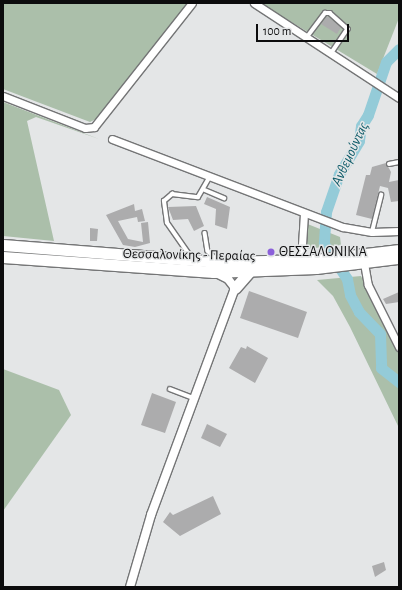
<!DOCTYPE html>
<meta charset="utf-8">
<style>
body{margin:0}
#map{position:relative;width:402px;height:590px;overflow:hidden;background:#e4e6e7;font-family:"Alegreya Sans",sans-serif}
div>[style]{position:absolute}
.green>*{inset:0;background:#abbfaa}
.river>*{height:11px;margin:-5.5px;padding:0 5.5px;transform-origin:5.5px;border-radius:5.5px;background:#94cbd8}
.building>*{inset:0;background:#acacad}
.roads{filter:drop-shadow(1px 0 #747576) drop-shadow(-1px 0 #747576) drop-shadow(0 1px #747576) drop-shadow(0 -1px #747576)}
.service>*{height:3.5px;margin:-1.75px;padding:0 1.75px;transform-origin:1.75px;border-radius:1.75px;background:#fff}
.minor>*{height:7px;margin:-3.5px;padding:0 3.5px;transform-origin:3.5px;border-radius:3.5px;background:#fff}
.tertiary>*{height:8px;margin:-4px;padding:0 4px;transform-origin:4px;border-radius:4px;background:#fff}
.primary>*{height:11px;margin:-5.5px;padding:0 5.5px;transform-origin:5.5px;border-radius:5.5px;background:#fff}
.dots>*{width:11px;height:11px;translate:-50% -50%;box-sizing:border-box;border:2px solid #e4e6e7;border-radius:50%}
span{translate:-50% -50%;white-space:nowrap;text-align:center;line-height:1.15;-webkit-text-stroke:3px #e4e6e7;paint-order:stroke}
.poi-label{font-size:14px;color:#0c0c0d}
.left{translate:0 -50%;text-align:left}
.street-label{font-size:14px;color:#0c0c0d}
.water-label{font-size:15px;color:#0a5967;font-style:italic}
.frame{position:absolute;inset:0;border:4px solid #0c0c0d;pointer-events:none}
.scale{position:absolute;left:256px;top:24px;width:93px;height:18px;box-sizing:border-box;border:2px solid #0c0c0d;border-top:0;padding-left:5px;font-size:12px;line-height:14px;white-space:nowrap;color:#0c0c0d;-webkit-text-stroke:3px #e4e6e7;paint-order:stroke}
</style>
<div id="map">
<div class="green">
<i style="clip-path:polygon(3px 3px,190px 3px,96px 119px,90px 122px,3px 89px)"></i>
<i style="clip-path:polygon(260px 3px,399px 3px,399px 18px,377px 74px)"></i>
<i style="clip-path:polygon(3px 102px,99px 139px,36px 117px,27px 121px,54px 241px,3px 236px)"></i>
<i style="clip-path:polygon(305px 223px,340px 237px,341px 245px,306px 249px)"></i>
<i style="clip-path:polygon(361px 276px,399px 354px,399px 428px,350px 327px,333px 296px,317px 280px)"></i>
<i style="clip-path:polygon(3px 369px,59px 390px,71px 415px,3px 511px)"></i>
</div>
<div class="river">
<i style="left:399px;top:49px;width:18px;rotate:135deg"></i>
<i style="left:386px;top:62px;width:56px;rotate:108.8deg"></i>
<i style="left:368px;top:115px;width:13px;rotate:122deg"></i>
<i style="left:361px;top:126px;width:15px;rotate:98deg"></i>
<i style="left:359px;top:141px;width:39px;rotate:121deg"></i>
<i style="left:339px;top:174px;width:40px;rotate:108.9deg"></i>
<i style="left:326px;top:212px;width:32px;rotate:94deg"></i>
<i style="left:324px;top:244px;width:42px;rotate:56.7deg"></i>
<i style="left:347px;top:279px;width:16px;rotate:79deg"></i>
<i style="left:350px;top:295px;width:19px;rotate:62deg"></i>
<i style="left:359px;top:312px;width:30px;rotate:46deg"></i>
<i style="left:380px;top:334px;width:34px;rotate:88deg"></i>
<i style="left:381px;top:368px;width:23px;rotate:38deg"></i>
</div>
<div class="building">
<i style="clip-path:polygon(327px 16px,341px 27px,337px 34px,321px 24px)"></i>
<i style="clip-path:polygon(386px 163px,391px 172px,389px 182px,399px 180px,399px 201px,391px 202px,388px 188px,380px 186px,372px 219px,356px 215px,366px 175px,370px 175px,372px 167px)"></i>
<i style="clip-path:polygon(207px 197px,230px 207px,227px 229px,215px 225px,216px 209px,204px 204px)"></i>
<i style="clip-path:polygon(134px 204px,135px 211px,142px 209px,145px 221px,138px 222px,137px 217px,118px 221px,128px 239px,143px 242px,141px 223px,148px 222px,150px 243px,135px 247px,123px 245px,106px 215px)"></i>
<i style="clip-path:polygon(196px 206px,204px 226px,194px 231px,188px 219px,173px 220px,168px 207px)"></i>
<i style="clip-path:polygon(90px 228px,98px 229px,97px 241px,90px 241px)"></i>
<i style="clip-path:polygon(249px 291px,307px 312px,298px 338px,240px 318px)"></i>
<i style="clip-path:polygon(399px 292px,399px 302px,386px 304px,383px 299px)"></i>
<i style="clip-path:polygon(247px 346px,268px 358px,255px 383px,229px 368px,241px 347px,246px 349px)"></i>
<i style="clip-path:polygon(152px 393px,176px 402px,165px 433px,141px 425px)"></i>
<i style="clip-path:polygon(207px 424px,227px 434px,220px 447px,201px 438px)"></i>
<i style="clip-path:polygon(213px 496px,221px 514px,180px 536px,163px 522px,170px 512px,173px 515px)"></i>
<i style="clip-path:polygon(384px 562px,386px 570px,375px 577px,372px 566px)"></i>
</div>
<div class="roads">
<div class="service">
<i style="left:307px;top:37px;width:30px;rotate:-53deg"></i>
<i style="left:325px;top:13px;width:5px"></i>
<i style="left:330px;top:13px;width:24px;rotate:42deg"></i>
<i style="left:348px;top:29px;width:29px;rotate:124deg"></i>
<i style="left:389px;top:164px;width:10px;rotate:-11deg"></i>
<i style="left:205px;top:190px;width:21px;rotate:23deg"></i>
<i style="left:372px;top:232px;width:38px;rotate:-76deg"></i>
<i style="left:205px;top:233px;width:18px;rotate:81deg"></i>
<i style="left:208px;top:251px;width:10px;rotate:45deg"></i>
<i style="left:190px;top:256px;width:40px;rotate:-124.9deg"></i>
<i style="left:167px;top:223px;width:22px;rotate:-98deg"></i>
<i style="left:164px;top:201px;width:11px;rotate:-41deg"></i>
<i style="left:172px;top:194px;width:26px;rotate:7deg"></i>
<i style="left:198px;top:197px;width:24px;rotate:-60deg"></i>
<i style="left:170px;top:389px;width:26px;rotate:21deg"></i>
</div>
<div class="minor">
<i style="left:254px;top:3px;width:173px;rotate:33.2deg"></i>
<i style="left:3px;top:96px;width:88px;rotate:21.3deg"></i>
<i style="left:85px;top:128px;width:9px;rotate:-6deg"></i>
<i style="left:94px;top:127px;width:158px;rotate:-51.7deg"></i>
<i style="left:112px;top:139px;width:247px;rotate:20.9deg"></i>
<i style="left:343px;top:227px;width:29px;rotate:10deg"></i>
<i style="left:372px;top:232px;width:27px;rotate:-2deg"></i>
<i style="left:301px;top:260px;width:47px;rotate:-86.3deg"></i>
<i style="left:364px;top:263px;width:22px;rotate:80deg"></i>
<i style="left:368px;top:285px;width:69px;rotate:63.4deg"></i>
</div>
<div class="tertiary">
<i style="left:130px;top:587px;width:75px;rotate:-73.7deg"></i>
<i style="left:151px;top:515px;width:242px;rotate:-69.7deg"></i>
<i style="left:235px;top:288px;width:11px;rotate:-128deg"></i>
<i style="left:228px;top:279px;width:13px;rotate:-153deg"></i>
</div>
<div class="primary">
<i style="left:3px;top:245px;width:217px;rotate:4.5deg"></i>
<i style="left:219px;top:262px;width:95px;rotate:-1.2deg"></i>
<i style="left:314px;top:260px;width:86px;rotate:-6.7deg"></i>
<i style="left:3px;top:257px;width:211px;rotate:4.1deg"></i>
<i style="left:213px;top:272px;width:103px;rotate:-2.2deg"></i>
<i style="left:316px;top:268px;width:84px;rotate:-6.9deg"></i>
<i style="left:235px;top:288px;width:21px;rotate:-49deg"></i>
</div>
</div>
<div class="dots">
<i style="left:271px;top:252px;background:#8b60da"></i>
</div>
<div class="poi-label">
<span class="left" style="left:279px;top:252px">ΘΕΣΣΑΛΟΝΙΚΙΑ</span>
</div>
<div class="street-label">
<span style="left:189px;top:255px;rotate:1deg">Θεσσαλονίκης - Περαίας</span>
</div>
<div class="water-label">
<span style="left:350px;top:154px;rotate:-65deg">Ανθεμούντας</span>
</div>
<div class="frame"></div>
<div class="scale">100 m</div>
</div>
